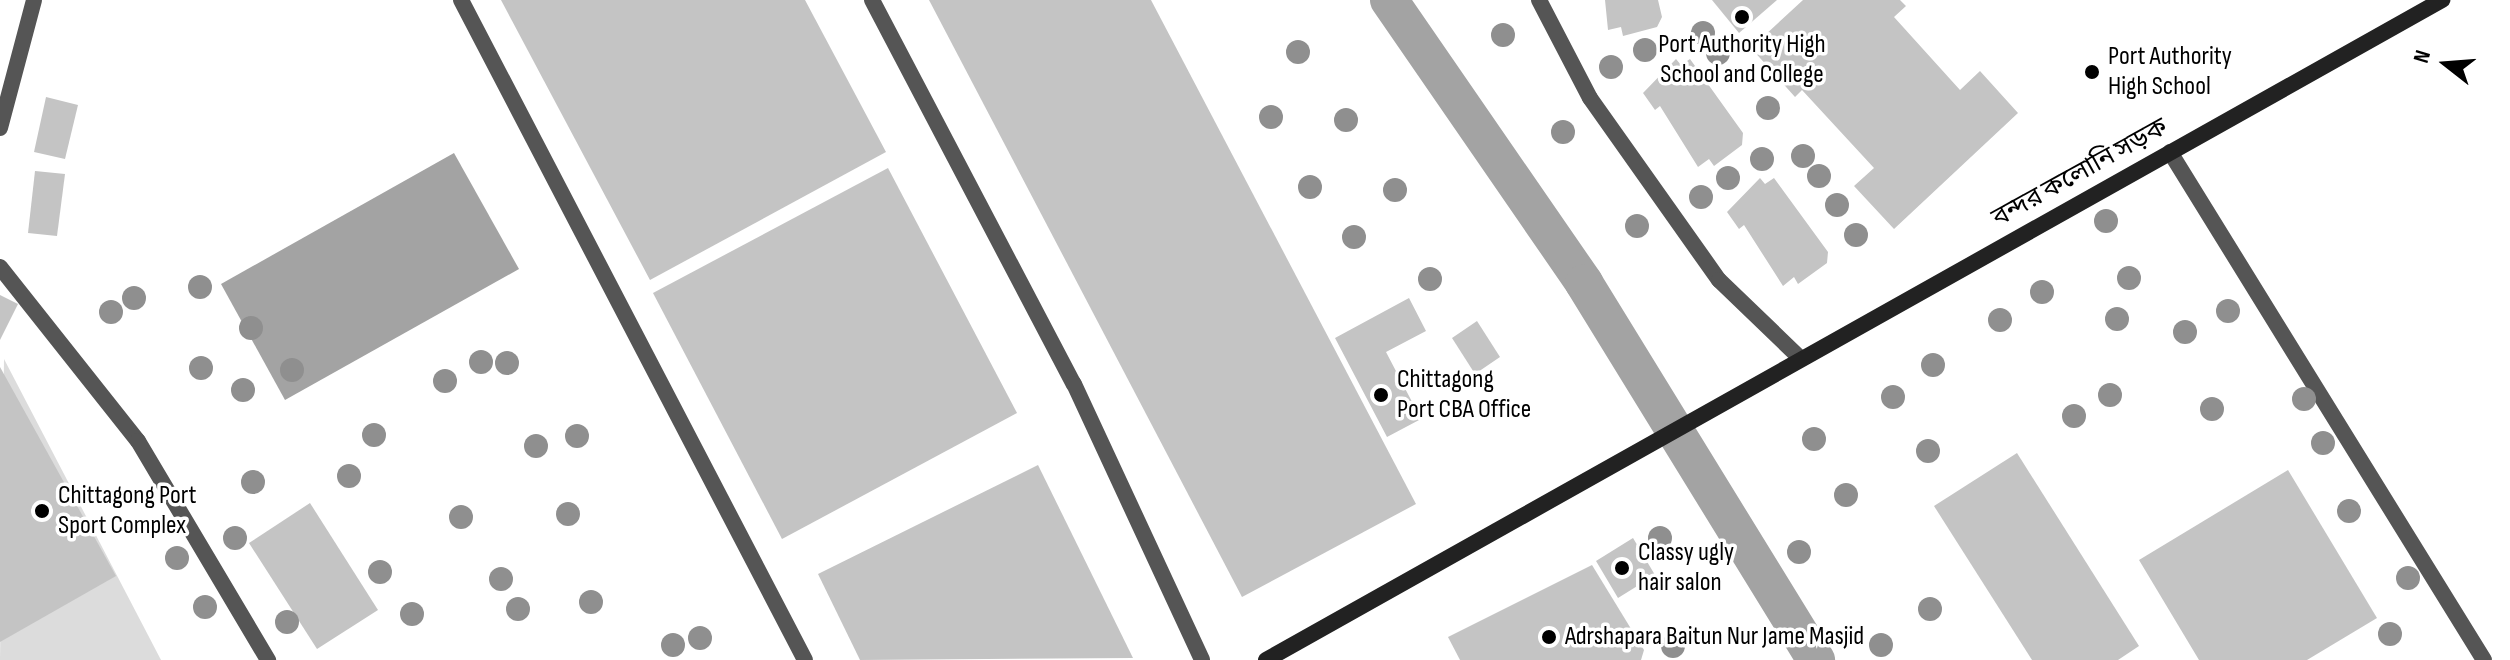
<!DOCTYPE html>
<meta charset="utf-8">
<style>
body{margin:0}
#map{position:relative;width:2510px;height:660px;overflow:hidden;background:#fff;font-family:"Sofia Sans Condensed","Noto Sans Bengali",sans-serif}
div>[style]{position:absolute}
.green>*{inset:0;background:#dcdcdc}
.water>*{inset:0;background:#a3a3a3}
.canal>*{height:38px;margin:-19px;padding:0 19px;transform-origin:19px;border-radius:19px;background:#a3a3a3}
.building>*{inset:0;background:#c4c4c4}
.lane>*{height:16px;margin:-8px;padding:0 8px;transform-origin:8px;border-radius:8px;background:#555}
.street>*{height:16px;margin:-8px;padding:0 8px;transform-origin:8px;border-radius:8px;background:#555}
.secondary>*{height:16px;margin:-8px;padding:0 8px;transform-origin:8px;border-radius:8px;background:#222}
.trees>*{width:24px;height:24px;margin:-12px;border-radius:50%;background:#8f8f8f}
.dots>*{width:22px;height:22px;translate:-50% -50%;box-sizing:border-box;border:4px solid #fff;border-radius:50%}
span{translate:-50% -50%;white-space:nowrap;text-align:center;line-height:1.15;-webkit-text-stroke:7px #fff;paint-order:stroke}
.poi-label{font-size:26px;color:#000}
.left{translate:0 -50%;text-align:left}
.street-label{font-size:26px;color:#000}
.north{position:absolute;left:2406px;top:24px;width:80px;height:80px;-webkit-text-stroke:6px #fff;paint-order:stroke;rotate:287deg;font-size:22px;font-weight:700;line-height:32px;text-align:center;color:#000}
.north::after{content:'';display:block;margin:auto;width:28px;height:36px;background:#000;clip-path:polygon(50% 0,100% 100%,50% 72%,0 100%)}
</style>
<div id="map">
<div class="green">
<i style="clip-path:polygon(4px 359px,161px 660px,0 660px)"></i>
</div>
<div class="water">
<i style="clip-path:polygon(454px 153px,519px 269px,285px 400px,221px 284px)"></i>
</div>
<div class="canal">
<i style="left:1389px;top:0;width:344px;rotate:55.4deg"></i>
<i style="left:1584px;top:283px;width:443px;rotate:58.4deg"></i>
</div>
<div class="building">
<i style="clip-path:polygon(501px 0,805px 0,886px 152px,650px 280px)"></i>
<i style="clip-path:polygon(929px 0,1151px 0,1416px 504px,1242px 597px)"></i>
<i style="clip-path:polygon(1605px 0,1658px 0,1662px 17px,1657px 27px,1623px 36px,1621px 27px,1608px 30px)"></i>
<i style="clip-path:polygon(1712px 0,1777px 0,1739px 33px)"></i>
<i style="clip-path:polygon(1803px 0,1900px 0,1906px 6px,1894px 17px,1960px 90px,1980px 71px,2018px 113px,1894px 229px,1854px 186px,1874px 168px,1802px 90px,1795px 97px,1751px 48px)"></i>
<i style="clip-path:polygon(1676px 59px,1681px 65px,1690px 59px,1743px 133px,1742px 145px,1714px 166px,1709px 159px,1698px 167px,1660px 106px,1655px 110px,1643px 93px)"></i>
<i style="clip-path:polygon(46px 97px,78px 105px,65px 159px,34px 152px)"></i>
<i style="clip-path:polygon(888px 168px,1017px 413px,782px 539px,653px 293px)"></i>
<i style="clip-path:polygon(35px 171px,65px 174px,57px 236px,28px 233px)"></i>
<i style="clip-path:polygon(1760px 178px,1765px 184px,1774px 178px,1828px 252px,1827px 263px,1798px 284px,1794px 277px,1783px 286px,1744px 225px,1739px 229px,1727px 212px)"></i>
<i style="clip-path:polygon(0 295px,18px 304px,0 340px)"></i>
<i style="clip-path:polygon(1409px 298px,1426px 331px,1386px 352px,1421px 419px,1387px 437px,1335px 338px)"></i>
<i style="clip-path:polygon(1477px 321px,1500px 357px,1475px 374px,1452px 338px)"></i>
<i style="clip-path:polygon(0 367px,116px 576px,0 642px)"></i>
<i style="clip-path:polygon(2017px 453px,2139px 646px,2118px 660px,2032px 660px,1934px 506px)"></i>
<i style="clip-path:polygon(1038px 465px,1133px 658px,860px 660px,818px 574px)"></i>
<i style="clip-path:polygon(2288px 470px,2377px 618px,2307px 660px,2199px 660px,2139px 560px)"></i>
<i style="clip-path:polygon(310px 503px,378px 610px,317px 649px,249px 543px)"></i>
<i style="clip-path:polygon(1633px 538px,1655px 575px,1618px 598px,1596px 561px)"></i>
<i style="clip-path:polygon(1592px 565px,1644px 650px,1641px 660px,1460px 660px,1448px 637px)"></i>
</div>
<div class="lane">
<i style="left:461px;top:0;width:744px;rotate:62.47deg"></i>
<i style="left:872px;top:0;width:434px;rotate:62.3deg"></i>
<i style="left:1074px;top:384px;width:304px;rotate:65.1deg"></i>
<i style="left:0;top:128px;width:132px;rotate:-75.1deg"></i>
<i style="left:2170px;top:152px;width:597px;rotate:58.28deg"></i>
</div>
<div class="street">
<i style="left:1539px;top:0;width:110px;rotate:62.5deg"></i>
<i style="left:1590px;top:98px;width:223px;rotate:54.7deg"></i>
<i style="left:1719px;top:280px;width:112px;rotate:43.9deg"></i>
<i style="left:0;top:267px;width:222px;rotate:51.6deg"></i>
<i style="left:138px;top:441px;width:255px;rotate:59.3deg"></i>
</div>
<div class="secondary">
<i style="left:1266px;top:660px;width:1349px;rotate:-29.3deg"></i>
</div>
<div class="trees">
<i style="left:1703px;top:33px"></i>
<i style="left:1503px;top:35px"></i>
<i style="left:1645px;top:50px"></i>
<i style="left:1298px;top:52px"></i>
<i style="left:1718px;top:53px"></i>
<i style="left:1611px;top:67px"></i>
<i style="left:1768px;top:108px"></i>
<i style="left:1271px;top:117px"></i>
<i style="left:1346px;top:120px"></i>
<i style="left:1563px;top:132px"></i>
<i style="left:1803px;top:156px"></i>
<i style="left:1762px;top:159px"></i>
<i style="left:1819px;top:176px"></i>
<i style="left:1728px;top:178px"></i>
<i style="left:1310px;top:187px"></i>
<i style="left:1395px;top:190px"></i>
<i style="left:1701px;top:197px"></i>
<i style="left:1837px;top:205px"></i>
<i style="left:2106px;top:221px"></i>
<i style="left:1637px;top:226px"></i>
<i style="left:1856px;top:235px"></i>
<i style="left:1354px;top:237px"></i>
<i style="left:2129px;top:278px"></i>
<i style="left:1430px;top:279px"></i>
<i style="left:200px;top:287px"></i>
<i style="left:2042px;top:292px"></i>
<i style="left:134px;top:298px"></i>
<i style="left:2228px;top:311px"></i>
<i style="left:111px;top:312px"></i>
<i style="left:2117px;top:319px"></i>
<i style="left:2000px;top:320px"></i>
<i style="left:251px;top:328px"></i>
<i style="left:2185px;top:332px"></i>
<i style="left:481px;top:362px"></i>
<i style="left:507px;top:363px"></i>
<i style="left:1933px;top:365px"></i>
<i style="left:201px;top:368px"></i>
<i style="left:292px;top:370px"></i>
<i style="left:445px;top:381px"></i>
<i style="left:243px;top:390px"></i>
<i style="left:2110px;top:395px"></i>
<i style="left:1893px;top:397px"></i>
<i style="left:2304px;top:399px"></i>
<i style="left:2212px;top:409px"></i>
<i style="left:2074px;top:416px"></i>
<i style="left:374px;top:435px"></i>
<i style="left:577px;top:436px"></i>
<i style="left:1814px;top:439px"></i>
<i style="left:2323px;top:443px"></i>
<i style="left:536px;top:446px"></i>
<i style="left:1928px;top:451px"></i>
<i style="left:349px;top:476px"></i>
<i style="left:253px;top:482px"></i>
<i style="left:1846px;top:495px"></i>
<i style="left:2349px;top:511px"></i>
<i style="left:568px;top:514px"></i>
<i style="left:461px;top:517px"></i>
<i style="left:235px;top:538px"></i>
<i style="left:1660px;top:538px"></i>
<i style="left:1799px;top:552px"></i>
<i style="left:177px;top:558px"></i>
<i style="left:380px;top:572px"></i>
<i style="left:2408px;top:578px"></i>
<i style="left:501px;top:579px"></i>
<i style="left:591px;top:602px"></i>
<i style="left:205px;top:607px"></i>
<i style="left:518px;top:609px"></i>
<i style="left:1930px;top:609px"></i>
<i style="left:412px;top:614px"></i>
<i style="left:287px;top:622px"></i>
<i style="left:2390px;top:634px"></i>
<i style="left:700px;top:638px"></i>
<i style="left:673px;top:645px"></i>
<i style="left:1881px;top:645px"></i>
<i style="left:1673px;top:646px"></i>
</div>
<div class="dots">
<i style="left:1742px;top:17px;background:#000"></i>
<i style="left:2092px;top:72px;background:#000"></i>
<i style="left:1381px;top:395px;background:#000"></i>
<i style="left:42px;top:511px;background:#000"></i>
<i style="left:1622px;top:568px;background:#000"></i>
<i style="left:1549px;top:637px;background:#000"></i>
</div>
<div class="poi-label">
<span style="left:1742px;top:60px">Port Authority High<br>School and College</span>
<span class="left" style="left:2108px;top:72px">Port Authority<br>High School</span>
<span class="left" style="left:1397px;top:395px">Chittagong<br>Port CBA Office</span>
<span class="left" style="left:58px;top:511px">Chittagong Port<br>Sport Complex</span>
<span class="left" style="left:1638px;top:568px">Classy ugly<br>hair salon</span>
<span class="left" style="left:1565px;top:637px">Adrshapara Baitun Nur Jame Masjid</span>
</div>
<div class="street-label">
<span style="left:2080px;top:173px;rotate:-29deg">বন্দর কলোনি সড়ক</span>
</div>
<div class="north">N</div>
</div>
